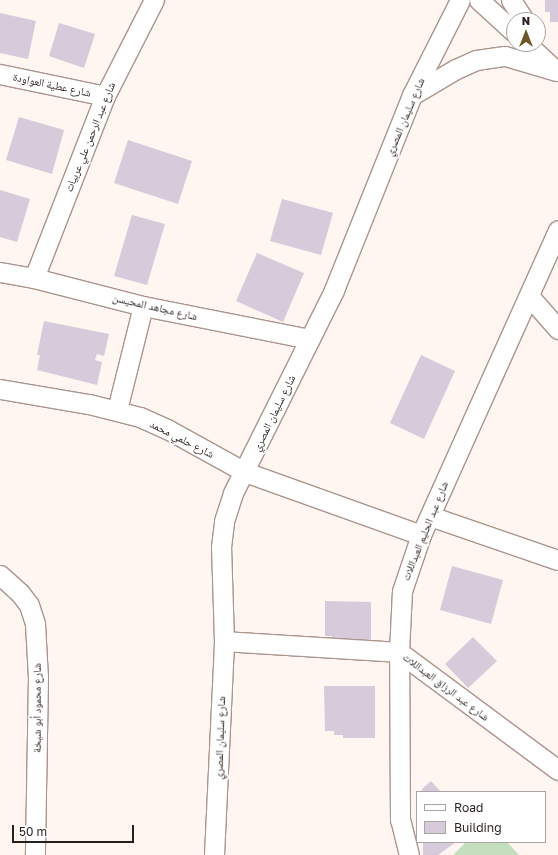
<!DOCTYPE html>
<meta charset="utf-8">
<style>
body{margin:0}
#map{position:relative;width:558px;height:855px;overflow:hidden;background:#fff5f1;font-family:"Golos Text","Noto Naskh Arabic",sans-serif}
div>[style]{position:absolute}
.green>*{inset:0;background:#c4dfbe}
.building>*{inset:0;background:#d7cadb}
.roads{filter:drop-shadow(1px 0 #aa958c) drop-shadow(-1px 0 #aa958c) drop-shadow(0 1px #aa958c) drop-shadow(0 -1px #aa958c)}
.minor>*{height:19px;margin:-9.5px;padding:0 9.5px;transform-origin:9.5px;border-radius:9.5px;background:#fff}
span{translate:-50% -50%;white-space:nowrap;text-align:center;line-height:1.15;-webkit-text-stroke:3.5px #fff;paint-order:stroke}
.street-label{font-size:11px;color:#271f1c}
.legend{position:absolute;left:416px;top:791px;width:130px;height:52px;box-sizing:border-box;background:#fff;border:1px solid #a9a5a4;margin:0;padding:5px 7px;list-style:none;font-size:12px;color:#271f1c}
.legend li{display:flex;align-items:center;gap:8px;height:20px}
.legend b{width:20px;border:1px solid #a9a5a4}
.north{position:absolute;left:506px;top:12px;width:40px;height:40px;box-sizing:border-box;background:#fff;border:1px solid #a9a5a4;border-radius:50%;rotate:0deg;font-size:11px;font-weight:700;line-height:16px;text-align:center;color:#271f1c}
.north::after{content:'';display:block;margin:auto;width:14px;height:18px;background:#6f5727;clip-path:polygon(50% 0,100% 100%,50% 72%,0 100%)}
.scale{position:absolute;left:12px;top:825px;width:122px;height:18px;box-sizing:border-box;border:2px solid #271f1c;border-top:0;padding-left:5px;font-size:12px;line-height:14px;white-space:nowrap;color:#271f1c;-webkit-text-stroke:3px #fff;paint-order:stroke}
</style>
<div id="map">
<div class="green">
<i style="clip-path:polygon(466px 842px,507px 842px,519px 855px,453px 855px)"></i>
</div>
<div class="building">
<i style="clip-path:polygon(545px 0,558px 0,558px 22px,550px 22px,550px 12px,545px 12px)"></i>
<i style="clip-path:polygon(0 13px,36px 21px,28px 59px,0 53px)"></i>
<i style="clip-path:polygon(59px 23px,95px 34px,84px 68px,49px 56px)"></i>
<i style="clip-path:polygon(19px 117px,64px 130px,52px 174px,6px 160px)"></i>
<i style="clip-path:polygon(128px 140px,192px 161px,178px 204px,114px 183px)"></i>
<i style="clip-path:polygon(0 190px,30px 199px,17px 242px,0 237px)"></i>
<i style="clip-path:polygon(282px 199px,333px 213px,321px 255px,270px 241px)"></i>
<i style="clip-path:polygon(132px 215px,165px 224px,147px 285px,114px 276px)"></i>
<i style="clip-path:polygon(257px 253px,304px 273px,283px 322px,236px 301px)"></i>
<i style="clip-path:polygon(44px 321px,109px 334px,104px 356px,97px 354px,95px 360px,102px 362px,97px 385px,37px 370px,40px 355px,37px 355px)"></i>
<i style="clip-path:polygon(421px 355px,455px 371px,424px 439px,390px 423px)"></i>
<i style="clip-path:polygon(452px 566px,503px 580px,491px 624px,440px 610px)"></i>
<i style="clip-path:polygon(325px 601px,371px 602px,371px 646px,331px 646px,332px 636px,325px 636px)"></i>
<i style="clip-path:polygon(473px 637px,497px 661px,468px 688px,445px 664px)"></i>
<i style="clip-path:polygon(324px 686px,375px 686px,375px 738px,343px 738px,343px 735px,334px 735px,334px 731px,325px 731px)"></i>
<i style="clip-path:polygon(431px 781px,441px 792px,422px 792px,422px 789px)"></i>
<i style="clip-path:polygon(423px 842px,456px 842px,438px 855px,423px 855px)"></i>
</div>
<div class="roads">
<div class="minor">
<i style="left:479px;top:0;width:47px;rotate:42.4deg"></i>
<i style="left:511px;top:0;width:24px;rotate:57deg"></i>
<i style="left:527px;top:44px;width:33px;rotate:43deg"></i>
<i style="left:0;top:74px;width:107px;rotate:11.8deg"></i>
<i style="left:412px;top:95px;width:51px;rotate:-30.6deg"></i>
<i style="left:456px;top:69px;width:22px;rotate:-24deg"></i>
<i style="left:476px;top:60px;width:29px;rotate:-8deg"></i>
<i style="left:505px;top:56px;width:53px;rotate:16.4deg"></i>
<i style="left:0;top:272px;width:35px;rotate:10deg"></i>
<i style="left:34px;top:278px;width:113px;rotate:14.4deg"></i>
<i style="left:143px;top:306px;width:170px;rotate:11.2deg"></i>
<i style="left:34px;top:278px;width:195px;rotate:-68.7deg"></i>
<i style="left:105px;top:96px;width:108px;rotate:-63deg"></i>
<i style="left:529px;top:296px;width:44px;rotate:48.7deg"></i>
<i style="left:0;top:389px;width:90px;rotate:9.6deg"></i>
<i style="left:89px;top:404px;width:53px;rotate:14.3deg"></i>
<i style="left:140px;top:417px;width:30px;rotate:24deg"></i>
<i style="left:167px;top:429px;width:89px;rotate:28.9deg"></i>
<i style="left:245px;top:472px;width:187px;rotate:19.7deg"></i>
<i style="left:117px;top:410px;width:107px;rotate:-76deg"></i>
<i style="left:430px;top:516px;width:135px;rotate:19deg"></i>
<i style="left:0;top:575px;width:27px;rotate:42deg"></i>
<i style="left:20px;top:593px;width:15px;rotate:53deg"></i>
<i style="left:29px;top:605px;width:20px;rotate:72deg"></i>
<i style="left:35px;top:624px;width:53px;rotate:86.8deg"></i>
<i style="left:38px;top:677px;width:178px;rotate:91deg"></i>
<i style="left:224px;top:641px;width:175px;rotate:3.6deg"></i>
<i style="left:399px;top:652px;width:198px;rotate:36.6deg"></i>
<i style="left:214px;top:855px;width:214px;rotate:-87.3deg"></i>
<i style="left:224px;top:641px;width:94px;rotate:-91.8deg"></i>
<i style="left:221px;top:547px;width:26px;rotate:-83deg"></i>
<i style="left:224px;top:521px;width:29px;rotate:-72deg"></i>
<i style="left:233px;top:493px;width:227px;rotate:-63.5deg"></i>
<i style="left:334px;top:290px;width:210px;rotate:-68.2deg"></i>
<i style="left:412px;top:95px;width:106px;rotate:-63.2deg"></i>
<i style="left:409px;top:855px;width:36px;rotate:-104deg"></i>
<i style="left:400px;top:820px;width:168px;rotate:-90.3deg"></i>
<i style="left:399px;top:652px;width:61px;rotate:-87.2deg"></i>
<i style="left:402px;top:591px;width:59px;rotate:-71.3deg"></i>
<i style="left:421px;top:535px;width:334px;rotate:-65.8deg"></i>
</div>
</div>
<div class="street-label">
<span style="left:52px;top:85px;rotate:12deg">شارع عطية العواودة</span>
<span style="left:405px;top:117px;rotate:-67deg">شارع سليمان المصري</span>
<span style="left:90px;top:137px;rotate:-68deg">شارع عبد الرحمن علي عربيات</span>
<span style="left:155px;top:307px;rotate:13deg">شارع مجاهد المحيسن</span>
<span style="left:274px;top:413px;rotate:-64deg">شارع سليمان المصري</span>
<span style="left:182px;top:439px;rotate:27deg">شارع حلمي محمد</span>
<span style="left:425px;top:531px;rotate:-68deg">شارع عبد الحليم العبداللات</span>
<span style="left:446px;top:687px;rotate:37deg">شارع عبد الرزاق العبداللات</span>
<span style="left:37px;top:708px;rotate:-90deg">شارع محمود أبو شيخة</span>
<span style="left:220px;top:738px;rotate:-88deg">شارع سليمان المصري</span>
</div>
<ul class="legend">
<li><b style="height:5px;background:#fff"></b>Road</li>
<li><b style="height:11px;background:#d7cadb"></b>Building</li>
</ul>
<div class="north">N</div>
<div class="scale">50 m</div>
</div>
